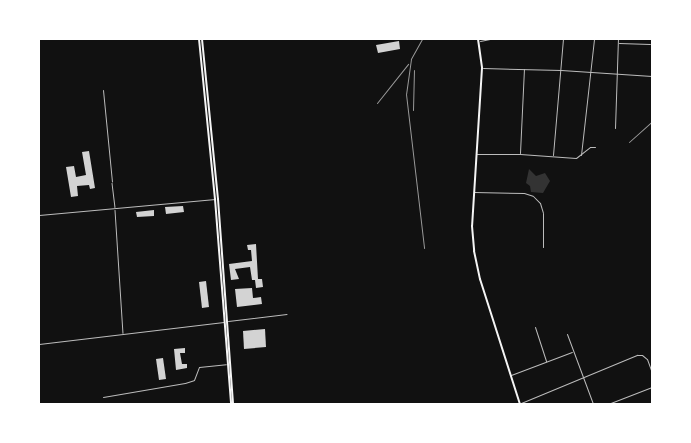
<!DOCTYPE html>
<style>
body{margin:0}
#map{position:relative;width:691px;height:443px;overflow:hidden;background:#111;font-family:Raleway,sans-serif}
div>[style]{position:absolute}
.water>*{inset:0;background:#333}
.building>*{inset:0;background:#d3d3d3}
.service>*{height:0.5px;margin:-0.25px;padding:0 0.25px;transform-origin:0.25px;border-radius:0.25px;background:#bcbcbc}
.minor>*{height:1px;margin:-0.5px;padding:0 0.5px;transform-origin:0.5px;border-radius:0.5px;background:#bcbcbc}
.tertiary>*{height:1px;margin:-0.5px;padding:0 0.5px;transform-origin:0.5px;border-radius:0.5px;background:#bcbcbc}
.secondary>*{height:2px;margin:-1px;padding:0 1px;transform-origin:1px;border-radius:1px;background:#f5f5f5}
.primary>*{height:2px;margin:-1px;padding:0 1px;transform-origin:1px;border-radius:1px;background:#f5f5f5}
.rail>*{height:1px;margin:-0.5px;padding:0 0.5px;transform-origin:0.5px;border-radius:0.5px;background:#9a9a9a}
span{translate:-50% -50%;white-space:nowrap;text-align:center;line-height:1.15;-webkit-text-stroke:4px #fff;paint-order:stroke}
.frame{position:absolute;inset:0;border:40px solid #fff;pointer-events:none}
</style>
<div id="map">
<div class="water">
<i style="clip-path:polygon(529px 169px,536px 176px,545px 173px,550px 181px,543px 193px,531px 192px,530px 186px,526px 183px)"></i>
</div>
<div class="building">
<i style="clip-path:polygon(399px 41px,400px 49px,378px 53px,376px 45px)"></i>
<i style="clip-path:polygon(89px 151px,95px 188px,90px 189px,89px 185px,77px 186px,78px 196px,71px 197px,66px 167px,74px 166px,76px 177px,86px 175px,82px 152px)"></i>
<i style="clip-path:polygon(183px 206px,184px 212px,166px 214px,165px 207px)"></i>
<i style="clip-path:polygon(154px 210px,154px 216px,137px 217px,136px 212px)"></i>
<i style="clip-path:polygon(256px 244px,258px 279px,262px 279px,263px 287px,256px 288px,255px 280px,252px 280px,250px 267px,235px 269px,239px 279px,231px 280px,229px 264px,252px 261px,251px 250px,248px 250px,247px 245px)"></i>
<i style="clip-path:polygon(206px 281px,209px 307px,202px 308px,199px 282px)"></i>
<i style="clip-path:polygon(252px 288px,253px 298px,261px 297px,262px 304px,237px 307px,235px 289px)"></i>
<i style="clip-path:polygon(265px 329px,266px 347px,244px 349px,243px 331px)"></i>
<i style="clip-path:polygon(185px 348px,185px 353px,180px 353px,182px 364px,187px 364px,187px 368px,176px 370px,174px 349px)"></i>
<i style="clip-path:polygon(163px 358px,166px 379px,159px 380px,156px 359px)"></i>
</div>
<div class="service">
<i style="left:112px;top:183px;width:24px;rotate:83deg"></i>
<i style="left:115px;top:210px;width:123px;rotate:86.3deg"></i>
</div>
<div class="minor">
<i style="left:480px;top:41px;width:10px;rotate:-11deg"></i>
<i style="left:619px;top:43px;width:31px;rotate:2deg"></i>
<i style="left:483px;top:68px;width:78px;rotate:1.5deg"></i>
<i style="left:561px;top:70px;width:91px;rotate:3.8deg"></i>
<i style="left:103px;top:90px;width:92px;rotate:84.4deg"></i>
<i style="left:615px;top:128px;width:89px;rotate:-88.1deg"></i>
<i style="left:520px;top:153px;width:84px;rotate:-87.3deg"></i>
<i style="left:477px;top:154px;width:43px"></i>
<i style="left:520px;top:154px;width:56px;rotate:4.1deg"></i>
<i style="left:576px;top:158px;width:18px;rotate:-38deg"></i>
<i style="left:590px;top:147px;width:5px"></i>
<i style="left:553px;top:155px;width:116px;rotate:-85.1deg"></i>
<i style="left:581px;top:155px;width:117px;rotate:-83.6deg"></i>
<i style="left:474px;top:192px;width:50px;rotate:1.1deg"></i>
<i style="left:524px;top:193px;width:9px;rotate:18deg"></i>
<i style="left:533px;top:196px;width:10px;rotate:45deg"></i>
<i style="left:540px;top:203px;width:10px;rotate:73deg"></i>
<i style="left:543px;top:213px;width:34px;rotate:90deg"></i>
<i style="left:39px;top:215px;width:177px;rotate:-5.2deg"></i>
<i style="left:228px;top:321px;width:59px;rotate:-6.8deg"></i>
<i style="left:535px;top:327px;width:36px;rotate:72deg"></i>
<i style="left:567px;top:334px;width:75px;rotate:69.6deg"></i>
<i style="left:511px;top:375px;width:65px;rotate:-20.7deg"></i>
<i style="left:103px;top:397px;width:83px;rotate:-9.7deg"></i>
<i style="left:185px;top:383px;width:9px;rotate:-18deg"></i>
<i style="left:194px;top:380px;width:14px;rotate:-69deg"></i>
<i style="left:199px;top:367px;width:27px;rotate:-6deg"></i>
<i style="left:521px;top:403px;width:126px;rotate:-22.5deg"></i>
<i style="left:637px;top:355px;width:5px"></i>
<i style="left:642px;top:355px;width:6px;rotate:39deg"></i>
<i style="left:647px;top:359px;width:15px;rotate:70deg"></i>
<i style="left:608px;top:404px;width:47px;rotate:-21.1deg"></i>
</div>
<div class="tertiary">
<i style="left:39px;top:344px;width:186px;rotate:-6.8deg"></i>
</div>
<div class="secondary">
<i style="left:199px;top:39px;width:161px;rotate:84.3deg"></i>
<i style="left:215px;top:199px;width:206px;rotate:85.5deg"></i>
<i style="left:202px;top:39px;width:161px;rotate:84.3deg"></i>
<i style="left:218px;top:199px;width:206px;rotate:85.8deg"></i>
</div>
<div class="primary">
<i style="left:478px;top:39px;width:29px;rotate:82deg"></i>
<i style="left:482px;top:68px;width:158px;rotate:93.6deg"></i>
<i style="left:472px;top:226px;width:25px;rotate:85deg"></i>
<i style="left:474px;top:251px;width:29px;rotate:78deg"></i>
<i style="left:480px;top:279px;width:131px;rotate:72.3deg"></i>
</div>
<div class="rail">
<i style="left:422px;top:39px;width:23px;rotate:119deg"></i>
<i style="left:411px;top:59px;width:35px;rotate:98deg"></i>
<i style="left:406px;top:94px;width:155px;rotate:83.3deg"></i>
<i style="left:377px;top:103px;width:50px;rotate:-51.5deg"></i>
<i style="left:413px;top:110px;width:40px;rotate:-88.6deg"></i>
<i style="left:629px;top:142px;width:31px;rotate:-42deg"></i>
</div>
<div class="frame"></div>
</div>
